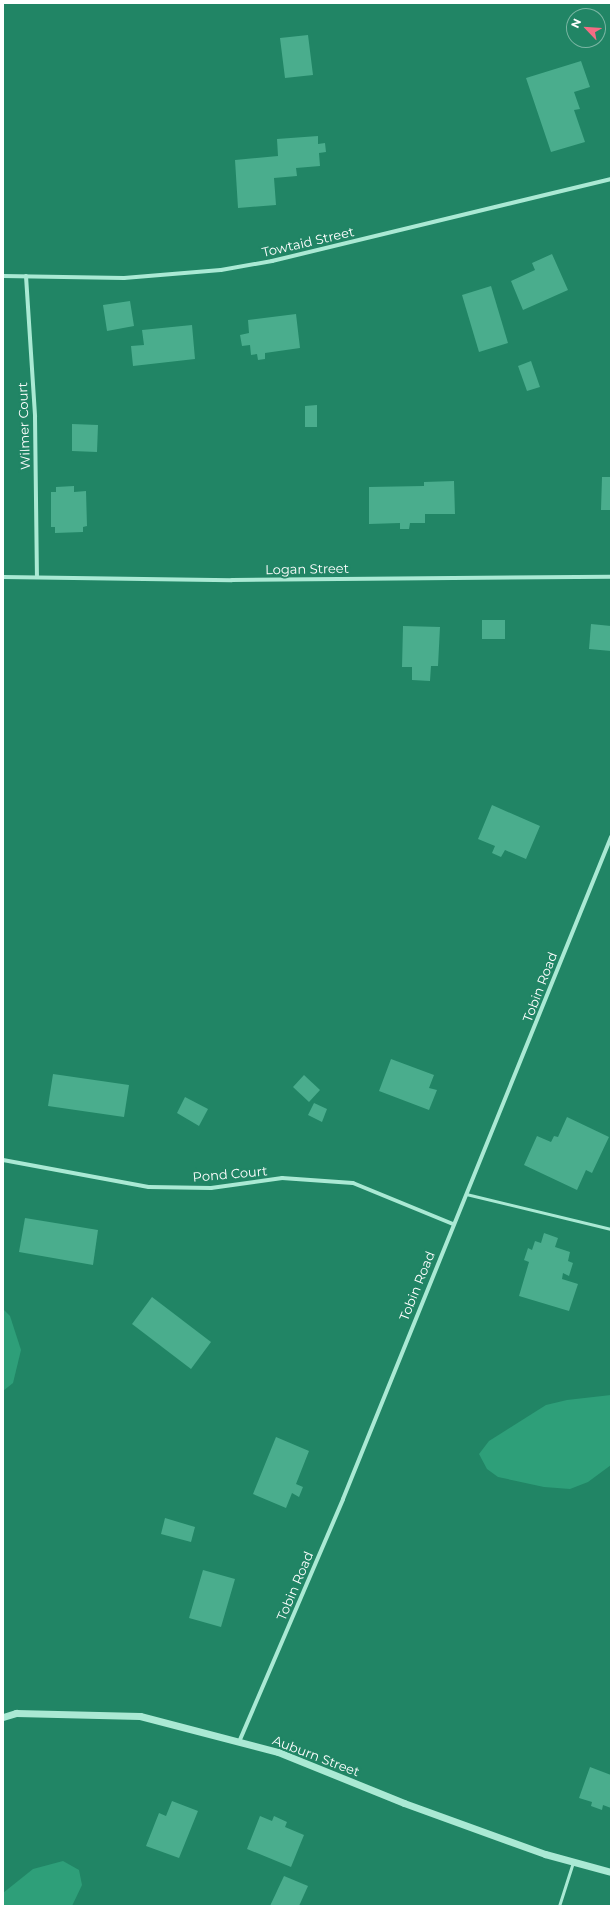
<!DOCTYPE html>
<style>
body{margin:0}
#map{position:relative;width:614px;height:1909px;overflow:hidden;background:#218565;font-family:Montserrat,sans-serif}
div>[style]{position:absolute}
.green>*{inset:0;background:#2e9f79}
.building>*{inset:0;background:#4aad8d}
.service>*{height:3px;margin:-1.5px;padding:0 1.5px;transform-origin:1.5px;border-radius:1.5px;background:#aae9d4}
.minor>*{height:4px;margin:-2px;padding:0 2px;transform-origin:2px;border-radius:2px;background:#aae9d4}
.tertiary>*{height:7px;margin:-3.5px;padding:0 3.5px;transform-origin:3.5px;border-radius:3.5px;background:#aae9d4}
span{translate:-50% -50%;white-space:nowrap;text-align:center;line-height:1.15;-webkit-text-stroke:4px #218565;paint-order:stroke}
.street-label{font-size:13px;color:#fff}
.frame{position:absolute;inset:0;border:4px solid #fff;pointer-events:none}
.north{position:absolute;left:566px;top:8px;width:40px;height:40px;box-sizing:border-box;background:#218565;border:1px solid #7ab6a3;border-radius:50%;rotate:295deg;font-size:11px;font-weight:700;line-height:16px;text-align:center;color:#fff}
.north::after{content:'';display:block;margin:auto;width:14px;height:18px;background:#f56c84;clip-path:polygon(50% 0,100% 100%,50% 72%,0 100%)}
</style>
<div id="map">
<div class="green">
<i style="clip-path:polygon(3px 1309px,10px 1316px,21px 1350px,13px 1383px,3px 1391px)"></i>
<i style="clip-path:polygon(611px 1395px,611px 1465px,588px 1482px,570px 1489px,544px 1487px,498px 1477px,487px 1469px,479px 1454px,489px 1441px,546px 1405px,567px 1400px)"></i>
<i style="clip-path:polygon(63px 1861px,79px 1870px,82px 1885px,72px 1906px,3px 1906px,3px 1893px,33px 1869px)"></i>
</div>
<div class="building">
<i style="clip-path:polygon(308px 35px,313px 75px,285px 78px,280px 38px)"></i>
<i style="clip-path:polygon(581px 61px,590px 87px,574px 92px,580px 109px,574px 110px,585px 142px,551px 152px,526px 78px)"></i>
<i style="clip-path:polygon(318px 136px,318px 144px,325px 143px,326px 152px,319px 153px,320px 166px,296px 168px,297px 176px,274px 178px,276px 205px,238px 208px,235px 160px,278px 156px,277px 139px)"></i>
<i style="clip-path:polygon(552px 254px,568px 290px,523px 310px,511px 281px,535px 270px,532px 263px)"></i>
<i style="clip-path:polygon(491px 286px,508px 343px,479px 352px,462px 295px)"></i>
<i style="clip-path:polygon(130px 301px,134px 326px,107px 331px,103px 305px)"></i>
<i style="clip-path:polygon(296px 314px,300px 348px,265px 353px,265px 359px,258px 360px,257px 354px,251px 355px,250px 345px,242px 346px,240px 335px,249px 333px,248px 320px)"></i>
<i style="clip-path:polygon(192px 325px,195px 359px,133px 366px,131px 346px,144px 345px,142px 330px)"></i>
<i style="clip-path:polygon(531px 361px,540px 387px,527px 391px,518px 366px)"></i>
<i style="clip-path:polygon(317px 405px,317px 427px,305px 427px,305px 406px)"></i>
<i style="clip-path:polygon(72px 424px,98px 425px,97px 452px,72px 451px)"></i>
<i style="clip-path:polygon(602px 477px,611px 477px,611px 510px,601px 510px)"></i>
<i style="clip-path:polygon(454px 481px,455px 514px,425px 514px,425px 523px,410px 523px,409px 529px,400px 529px,400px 523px,369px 524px,369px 487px,424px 486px,424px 482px)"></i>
<i style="clip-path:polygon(74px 486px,74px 492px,86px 491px,87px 526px,83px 527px,83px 532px,55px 533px,55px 527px,51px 527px,51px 492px,56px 492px,56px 487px)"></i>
<i style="clip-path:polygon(482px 620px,505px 620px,505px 639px,482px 639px)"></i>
<i style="clip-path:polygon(591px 624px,611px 626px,611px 651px,589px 649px)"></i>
<i style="clip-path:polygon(403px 626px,440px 627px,438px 666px,431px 666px,430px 681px,412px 680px,412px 667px,402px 667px)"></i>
<i style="clip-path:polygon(492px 805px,540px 826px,526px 859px,505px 850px,501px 857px,492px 853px,495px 846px,478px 839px)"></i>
<i style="clip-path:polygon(391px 1059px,434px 1075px,429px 1088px,437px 1090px,429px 1110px,379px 1091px)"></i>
<i style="clip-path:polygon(53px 1074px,129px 1085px,124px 1117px,48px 1106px)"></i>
<i style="clip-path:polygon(304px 1075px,320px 1090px,309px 1102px,293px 1087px)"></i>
<i style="clip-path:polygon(185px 1097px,208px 1109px,199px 1126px,177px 1113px)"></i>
<i style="clip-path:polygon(314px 1103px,327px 1109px,322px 1122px,308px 1115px)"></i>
<i style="clip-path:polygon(567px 1117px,609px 1137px,592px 1173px,586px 1170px,577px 1190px,524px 1165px,537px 1136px,551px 1142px,554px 1136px,558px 1137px)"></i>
<i style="clip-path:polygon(25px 1218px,98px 1230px,93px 1265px,19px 1252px)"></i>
<i style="clip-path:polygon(544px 1233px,558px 1238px,555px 1247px,570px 1252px,568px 1261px,573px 1263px,569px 1276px,563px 1273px,562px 1279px,578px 1284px,569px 1311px,519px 1296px,529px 1262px,524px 1260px,528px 1248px,532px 1250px,535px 1241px,541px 1243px)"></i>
<i style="clip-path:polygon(152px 1297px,211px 1342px,191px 1369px,132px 1324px)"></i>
<i style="clip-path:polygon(276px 1437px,309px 1451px,296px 1484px,303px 1487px,299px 1497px,292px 1493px,286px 1508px,253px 1494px)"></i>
<i style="clip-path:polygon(165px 1518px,195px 1527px,191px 1542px,161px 1534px)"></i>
<i style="clip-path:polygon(203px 1570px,235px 1579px,221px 1627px,189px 1618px)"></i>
<i style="clip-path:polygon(590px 1767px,611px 1775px,611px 1808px,603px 1805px,602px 1810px,591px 1806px,592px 1802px,579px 1798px)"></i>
<i style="clip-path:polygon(172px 1801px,198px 1811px,179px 1858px,146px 1846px,159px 1813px,166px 1816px)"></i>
<i style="clip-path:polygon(260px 1816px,272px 1821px,274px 1816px,287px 1822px,285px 1827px,304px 1835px,291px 1867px,247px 1849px)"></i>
<i style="clip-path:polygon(284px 1876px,308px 1886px,299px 1906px,270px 1906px)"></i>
</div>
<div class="service">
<i style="left:466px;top:1194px;width:149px;rotate:13.6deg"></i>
<i style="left:559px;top:1906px;width:46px;rotate:-72.3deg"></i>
</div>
<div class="minor">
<i style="left:3px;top:276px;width:121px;rotate:0.9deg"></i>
<i style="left:124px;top:278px;width:97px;rotate:-4.7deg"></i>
<i style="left:221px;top:270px;width:52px;rotate:-10deg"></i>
<i style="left:272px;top:261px;width:349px;rotate:-13.6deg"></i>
<i style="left:26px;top:276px;width:141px;rotate:86.3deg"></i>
<i style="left:35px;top:417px;width:160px;rotate:89.3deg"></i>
<i style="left:3px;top:577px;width:229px;rotate:0.8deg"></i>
<i style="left:232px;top:580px;width:379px;rotate:-0.5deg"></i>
<i style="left:3px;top:1160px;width:148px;rotate:10.5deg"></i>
<i style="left:149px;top:1187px;width:62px;rotate:0.9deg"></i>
<i style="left:211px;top:1188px;width:72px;rotate:-8deg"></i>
<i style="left:282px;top:1178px;width:71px;rotate:4deg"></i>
<i style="left:353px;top:1183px;width:108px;rotate:22.3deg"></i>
<i style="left:239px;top:1742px;width:264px;rotate:-66.8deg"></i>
<i style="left:343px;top:1499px;width:714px;rotate:-67.96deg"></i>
</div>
<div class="tertiary">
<i style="left:3px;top:1717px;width:14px;rotate:-17deg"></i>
<i style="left:16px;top:1713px;width:124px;rotate:1.4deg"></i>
<i style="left:140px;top:1716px;width:143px;rotate:14.6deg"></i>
<i style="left:278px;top:1752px;width:136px;rotate:22deg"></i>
<i style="left:404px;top:1803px;width:150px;rotate:19.9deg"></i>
<i style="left:545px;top:1854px;width:68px;rotate:15.3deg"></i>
</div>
<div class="street-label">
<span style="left:308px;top:242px;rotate:-13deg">Towtaid Street</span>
<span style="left:24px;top:426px;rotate:-92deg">Wilmer Court</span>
<span style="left:307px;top:569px;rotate:-1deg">Logan Street</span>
<span style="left:540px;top:987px;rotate:-69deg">Tobin Road</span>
<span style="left:230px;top:1174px;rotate:-5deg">Pond Court</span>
<span style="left:417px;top:1286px;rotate:-68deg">Tobin Road</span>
<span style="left:295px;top:1586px;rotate:-67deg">Tobin Road</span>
<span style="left:316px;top:1756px;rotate:21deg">Auburn Street</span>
</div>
<div class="frame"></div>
<div class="north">N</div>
</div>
